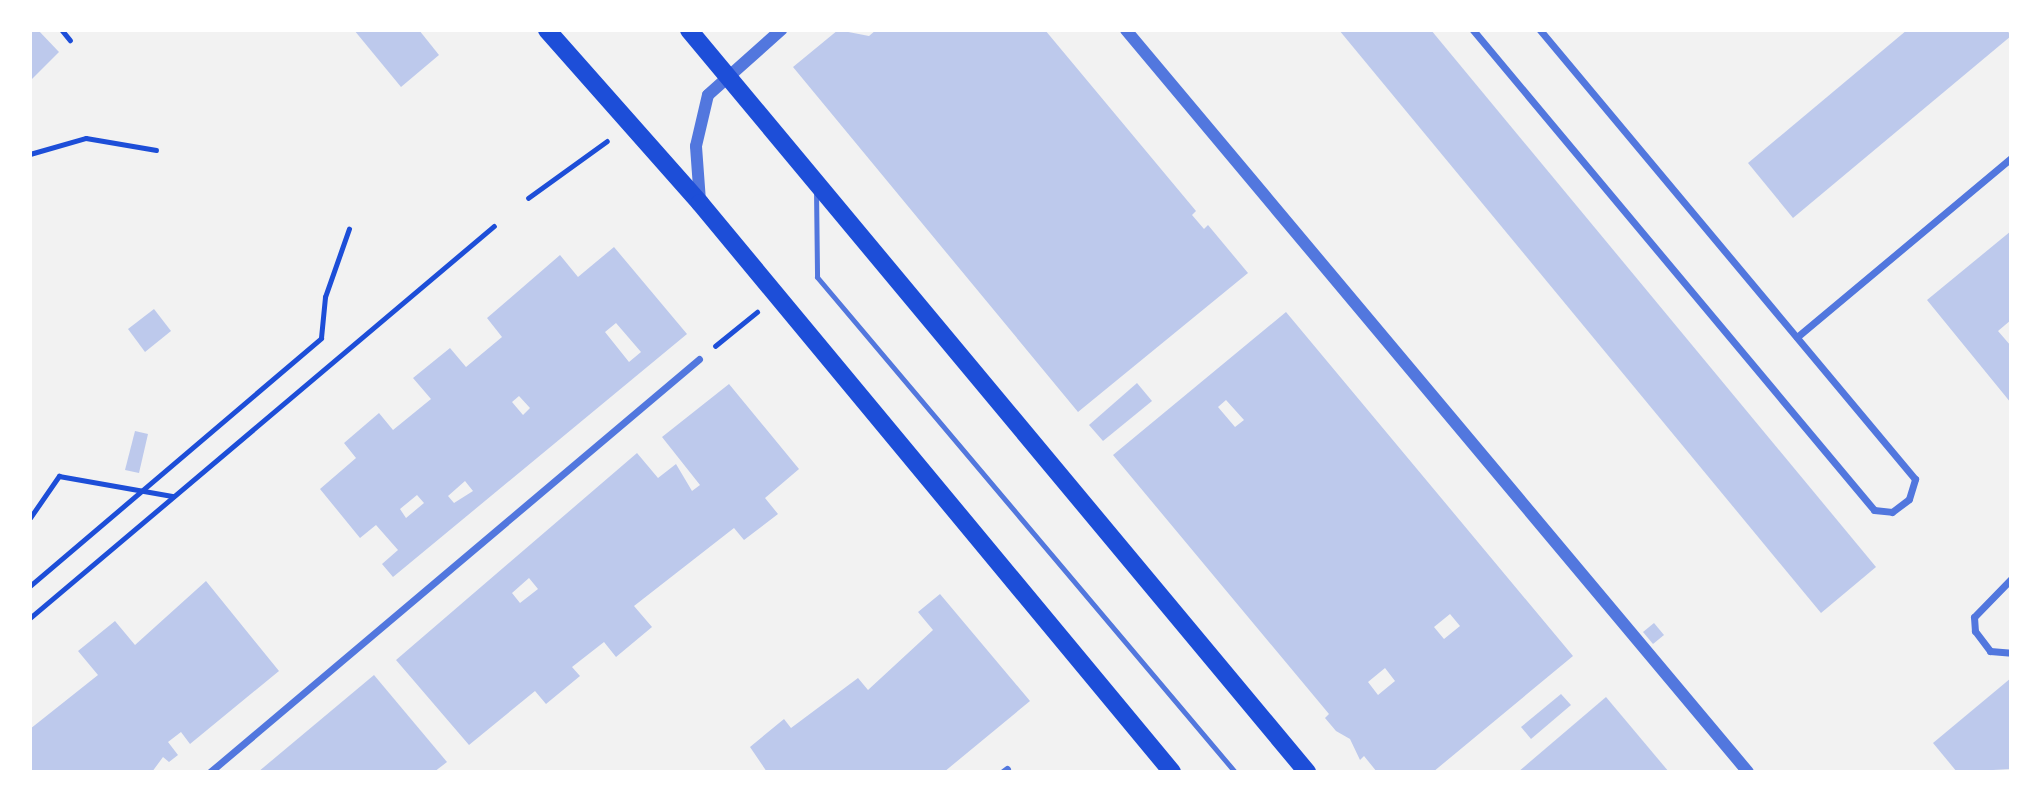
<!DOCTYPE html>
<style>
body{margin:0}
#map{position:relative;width:2041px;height:802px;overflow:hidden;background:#f2f2f2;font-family:"DejaVu Sans",sans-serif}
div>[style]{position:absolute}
.building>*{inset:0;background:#bdc9ec}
.path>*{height:4.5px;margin:-2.25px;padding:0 2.25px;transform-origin:2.25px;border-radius:2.25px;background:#1d4ed8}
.service>*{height:5px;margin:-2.5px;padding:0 2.5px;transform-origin:2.5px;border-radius:2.5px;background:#5277de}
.minor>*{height:7px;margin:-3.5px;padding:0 3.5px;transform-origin:3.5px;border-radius:3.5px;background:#5277de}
.tertiary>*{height:12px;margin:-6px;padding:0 6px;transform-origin:6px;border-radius:6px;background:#5277de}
.primary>*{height:18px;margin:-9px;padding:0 9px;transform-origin:9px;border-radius:9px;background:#1d4ed8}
span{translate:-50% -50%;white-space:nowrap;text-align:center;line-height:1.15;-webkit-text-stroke:7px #fff;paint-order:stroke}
.frame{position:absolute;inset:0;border:32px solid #fff;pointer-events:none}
</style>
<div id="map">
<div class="building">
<i style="clip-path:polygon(30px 30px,38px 30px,59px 52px,30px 81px)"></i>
<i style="clip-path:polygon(354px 30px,419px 30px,439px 55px,401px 87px)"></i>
<i style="clip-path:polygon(838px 30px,869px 36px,876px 30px,1045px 30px,1196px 211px,1192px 215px,1204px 229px,1208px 225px,1248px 273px,1078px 412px,793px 67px)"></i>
<i style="clip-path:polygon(1339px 30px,1431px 30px,1876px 567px,1821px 613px)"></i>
<i style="clip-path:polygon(1907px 30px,2007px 30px,2011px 36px,1793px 218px,1748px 163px)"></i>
<i style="clip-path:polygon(2011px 231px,2011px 320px,1998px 331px,2011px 346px,2011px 403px,1927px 300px)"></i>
<i style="clip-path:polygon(evenodd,614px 247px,687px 334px,393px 577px,382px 564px,398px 550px,376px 525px,360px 538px,320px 489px,356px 458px,344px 443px,379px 413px,393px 430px,431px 399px,413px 378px,450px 348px,466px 367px,502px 337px,487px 318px,560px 255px,578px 277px,614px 247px,616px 323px,641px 352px,629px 362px,605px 332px,616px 323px,614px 247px,519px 396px,530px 408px,523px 415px,512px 402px,519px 396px,614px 247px,465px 481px,473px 491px,454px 503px,448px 496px,465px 481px,614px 247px,417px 495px,424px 503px,406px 518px,400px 509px,417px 495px)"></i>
<i style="clip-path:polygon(154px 309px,171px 331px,145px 352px,128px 329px)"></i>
<i style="clip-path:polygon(evenodd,1286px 312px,1573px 656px,1433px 772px,1377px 772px,1364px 756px,1360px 760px,1350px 739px,1336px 731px,1325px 718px,1329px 714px,1113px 455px,1286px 312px,1226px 400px,1244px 420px,1235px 427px,1218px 407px,1226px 400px,1286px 312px,1450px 614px,1460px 626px,1444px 639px,1434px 627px,1450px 614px,1286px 312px,1385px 668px,1395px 681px,1378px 695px,1368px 682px,1385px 668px)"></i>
<i style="clip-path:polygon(1137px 383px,1152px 401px,1103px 441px,1089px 425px)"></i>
<i style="clip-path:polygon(evenodd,729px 384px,799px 469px,765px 498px,778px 514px,744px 540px,734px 528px,634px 606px,652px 627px,616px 657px,604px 642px,572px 667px,580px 676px,546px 704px,535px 691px,469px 745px,396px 660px,637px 453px,658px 478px,676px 464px,692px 491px,700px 485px,662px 437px,729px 384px,529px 578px,538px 589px,520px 603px,512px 593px,529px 578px)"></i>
<i style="clip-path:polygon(135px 431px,148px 434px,139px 473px,125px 470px)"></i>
<i style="clip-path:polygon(206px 581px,279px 671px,190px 744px,181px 732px,168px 742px,178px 755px,169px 762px,163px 757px,152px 772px,30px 772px,30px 729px,98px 675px,78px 651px,115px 621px,135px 645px)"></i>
<i style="clip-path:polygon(940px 594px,1030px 701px,944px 772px,767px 772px,750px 747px,784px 719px,791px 728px,858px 678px,868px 690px,933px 630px,918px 612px)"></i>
<i style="clip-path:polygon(1654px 623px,1664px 635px,1653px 644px,1643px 632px)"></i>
<i style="clip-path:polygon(374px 675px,447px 762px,434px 772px,258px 772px)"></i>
<i style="clip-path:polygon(2011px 678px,2011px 769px,1957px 772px,1933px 743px)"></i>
<i style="clip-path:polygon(1561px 694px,1571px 705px,1531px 739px,1521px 727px)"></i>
<i style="clip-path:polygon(1606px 697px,1669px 772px,1518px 772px)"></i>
</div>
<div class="path">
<i style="left:62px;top:30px;width:13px;rotate:51deg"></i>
<i style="left:30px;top:154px;width:58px;rotate:-15.9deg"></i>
<i style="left:86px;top:138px;width:71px;rotate:9.7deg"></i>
<i style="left:528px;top:198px;width:97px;rotate:-35.8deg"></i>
<i style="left:715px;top:346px;width:54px;rotate:-39deg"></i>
<i style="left:30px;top:518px;width:51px;rotate:-55.4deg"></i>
<i style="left:59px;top:476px;width:116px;rotate:10deg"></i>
<i style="left:30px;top:586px;width:382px;rotate:-40.4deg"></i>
<i style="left:321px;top:338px;width:41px;rotate:-84.4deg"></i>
<i style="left:325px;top:297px;width:72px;rotate:-70.6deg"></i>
<i style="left:30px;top:618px;width:607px;rotate:-40.19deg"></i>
</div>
<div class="service">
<i style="left:816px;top:190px;width:87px;rotate:89.3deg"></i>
<i style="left:817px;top:277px;width:648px;rotate:49.82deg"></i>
</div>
<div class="minor">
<i style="left:1473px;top:30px;width:625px;rotate:50.12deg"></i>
<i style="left:1874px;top:510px;width:18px;rotate:6deg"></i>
<i style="left:1892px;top:512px;width:21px;rotate:-37deg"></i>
<i style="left:1909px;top:499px;width:21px;rotate:-73deg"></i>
<i style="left:1915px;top:479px;width:585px;rotate:-129.87deg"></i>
<i style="left:1797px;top:337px;width:279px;rotate:-39.9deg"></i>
<i style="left:2011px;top:579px;width:53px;rotate:134.2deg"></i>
<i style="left:1974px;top:617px;width:14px;rotate:86deg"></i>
<i style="left:1975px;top:631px;width:25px;rotate:53deg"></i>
<i style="left:1990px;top:651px;width:21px;rotate:5deg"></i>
<i style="left:210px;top:772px;width:640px;rotate:-40.18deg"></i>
<i style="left:1003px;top:772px;width:5px;rotate:-37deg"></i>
</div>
<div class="tertiary">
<i style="left:1126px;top:30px;width:968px;rotate:50.03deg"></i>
<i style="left:700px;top:201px;width:55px;rotate:-94.2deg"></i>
<i style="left:696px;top:146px;width:52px;rotate:-76.8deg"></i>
<i style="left:708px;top:95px;width:98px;rotate:-41.7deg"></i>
</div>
<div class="primary">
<i style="left:547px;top:30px;width:231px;rotate:48.5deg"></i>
<i style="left:700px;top:203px;width:739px;rotate:50.32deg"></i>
<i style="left:689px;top:30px;width:966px;rotate:50.21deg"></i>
</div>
<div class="frame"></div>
</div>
